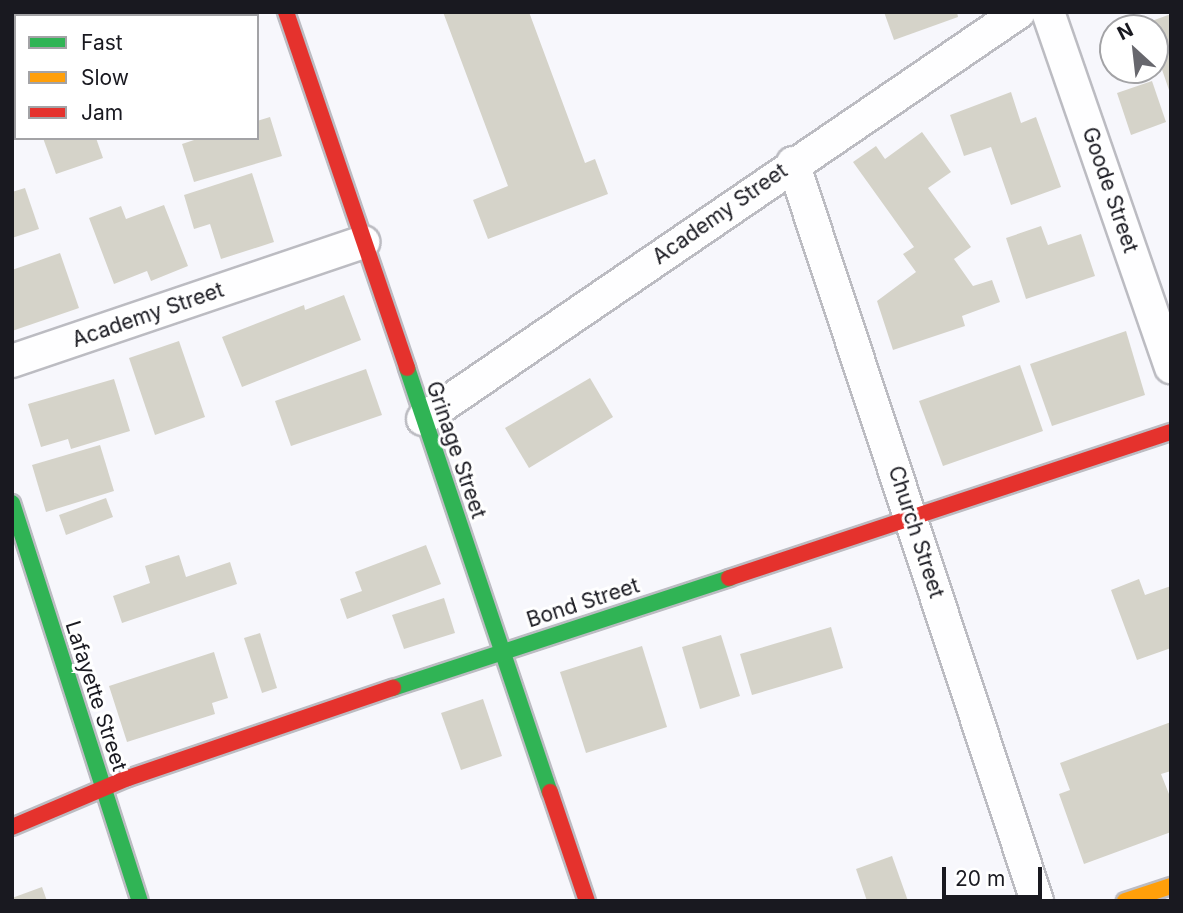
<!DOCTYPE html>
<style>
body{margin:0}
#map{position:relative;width:1183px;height:913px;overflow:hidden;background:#f7f7fc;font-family:Inter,sans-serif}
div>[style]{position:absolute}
.building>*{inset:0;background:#d5d3c9}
.roads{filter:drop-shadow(2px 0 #bcbcc2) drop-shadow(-2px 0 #bcbcc2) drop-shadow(0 2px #bcbcc2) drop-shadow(0 -2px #bcbcc2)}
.street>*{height:32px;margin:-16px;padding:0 16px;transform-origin:16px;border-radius:16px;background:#fefeff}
.fast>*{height:16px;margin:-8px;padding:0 8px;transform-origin:8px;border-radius:8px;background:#30b455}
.slow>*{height:16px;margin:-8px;padding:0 8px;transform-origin:8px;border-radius:8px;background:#ff9f0a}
.jam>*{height:16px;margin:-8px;padding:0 8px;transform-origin:8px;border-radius:8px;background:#e5322d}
span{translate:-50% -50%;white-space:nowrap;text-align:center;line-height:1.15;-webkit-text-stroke:6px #fff;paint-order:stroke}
.street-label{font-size:21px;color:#191920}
.frame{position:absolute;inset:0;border:14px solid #191920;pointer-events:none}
.legend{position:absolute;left:14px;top:14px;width:245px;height:126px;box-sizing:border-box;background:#fff;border:2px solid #a3a3a6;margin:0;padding:9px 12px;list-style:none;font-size:21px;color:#191920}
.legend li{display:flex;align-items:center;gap:14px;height:35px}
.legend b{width:35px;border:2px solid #a3a3a6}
.north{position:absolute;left:1099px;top:14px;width:70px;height:70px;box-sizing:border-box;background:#fff;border:2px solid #a3a3a6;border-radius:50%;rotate:333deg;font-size:19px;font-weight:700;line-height:28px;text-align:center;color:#191920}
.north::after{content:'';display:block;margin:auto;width:24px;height:32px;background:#67676d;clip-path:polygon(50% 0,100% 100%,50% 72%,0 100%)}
.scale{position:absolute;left:942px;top:867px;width:100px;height:32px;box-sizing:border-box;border:4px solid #191920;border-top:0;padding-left:9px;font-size:21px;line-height:24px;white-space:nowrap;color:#191920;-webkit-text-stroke:5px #fff;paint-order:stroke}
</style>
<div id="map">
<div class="building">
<i style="clip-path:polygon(190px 12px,236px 12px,237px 16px,181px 16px)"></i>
<i style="clip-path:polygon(443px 12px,529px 12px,585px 163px,595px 159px,608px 194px,488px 239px,473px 200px,508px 186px)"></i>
<i style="clip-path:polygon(884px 12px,957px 12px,958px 17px,894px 40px)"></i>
<i style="clip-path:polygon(1171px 14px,1171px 92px,1170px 93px,1155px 49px,1155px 28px,1148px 28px,1146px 23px)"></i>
<i style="clip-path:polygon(1152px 81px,1166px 122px,1131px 135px,1117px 93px)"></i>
<i style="clip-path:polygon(1011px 92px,1021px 123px,1036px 117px,1061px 187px,1011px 205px,991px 147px,964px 156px,950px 115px)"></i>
<i style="clip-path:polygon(270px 117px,282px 156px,194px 182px,182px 144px,200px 138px,257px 138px,257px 121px)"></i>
<i style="clip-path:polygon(922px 132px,951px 172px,928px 188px,971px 247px,954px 259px,973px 286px,992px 280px,1000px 302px,962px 316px,965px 326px,893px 350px,877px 301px,916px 272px,903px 254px,914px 247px,853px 162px,876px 146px,885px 159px)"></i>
<i style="clip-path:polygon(43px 138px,96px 138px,103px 158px,56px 174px)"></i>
<i style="clip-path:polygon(252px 173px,274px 242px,221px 259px,210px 224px,194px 229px,184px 195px)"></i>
<i style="clip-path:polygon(25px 188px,39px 229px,12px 238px,12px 192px)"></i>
<i style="clip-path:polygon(164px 205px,188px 266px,151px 281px,147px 271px,114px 284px,89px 218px,121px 206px,126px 219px)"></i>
<i style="clip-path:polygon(1041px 226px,1048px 245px,1081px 234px,1095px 276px,1026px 299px,1006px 238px)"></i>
<i style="clip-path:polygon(60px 253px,79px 308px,12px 331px,12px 270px)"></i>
<i style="clip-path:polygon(344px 295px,361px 340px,242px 387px,222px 337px,304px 305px,305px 310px)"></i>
<i style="clip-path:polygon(1126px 331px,1145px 395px,1052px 426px,1030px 364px)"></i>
<i style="clip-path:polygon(179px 341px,205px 417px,155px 435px,129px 358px)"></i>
<i style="clip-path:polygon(1020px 365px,1043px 431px,943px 466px,919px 401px)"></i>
<i style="clip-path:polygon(366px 369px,382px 415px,291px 446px,275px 401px)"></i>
<i style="clip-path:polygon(590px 378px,613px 417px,529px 468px,505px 428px)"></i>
<i style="clip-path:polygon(114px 379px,130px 431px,71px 449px,68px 439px,41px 447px,28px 404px)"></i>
<i style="clip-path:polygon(100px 445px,114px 491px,46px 512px,32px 465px)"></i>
<i style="clip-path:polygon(106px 498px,113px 517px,66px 535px,59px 515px)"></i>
<i style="clip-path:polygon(426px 545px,441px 584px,347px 619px,340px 599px,362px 591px,355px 572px)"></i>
<i style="clip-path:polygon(179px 555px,186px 577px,230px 562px,237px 584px,122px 623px,113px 596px,150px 583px,145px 566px)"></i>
<i style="clip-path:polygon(1139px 579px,1145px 595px,1171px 586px,1171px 648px,1137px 660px,1111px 590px)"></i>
<i style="clip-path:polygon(444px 598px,455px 633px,404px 649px,392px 615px)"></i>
<i style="clip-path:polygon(831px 627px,843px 668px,752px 695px,740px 654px)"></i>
<i style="clip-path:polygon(260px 633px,277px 688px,262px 693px,244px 638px)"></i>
<i style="clip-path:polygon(721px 635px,740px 696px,700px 709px,682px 647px)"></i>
<i style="clip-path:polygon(642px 646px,667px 727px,586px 753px,560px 672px)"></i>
<i style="clip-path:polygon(214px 652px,228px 698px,212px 703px,215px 714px,127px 742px,109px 686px)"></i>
<i style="clip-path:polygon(483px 699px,502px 756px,461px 770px,441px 713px)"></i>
<i style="clip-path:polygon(1171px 722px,1171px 771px,1161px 774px,1171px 799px,1171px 832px,1084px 864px,1059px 794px,1070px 790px,1060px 763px)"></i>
<i style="clip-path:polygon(892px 856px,908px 901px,867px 901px,856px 869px)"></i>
<i style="clip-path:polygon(42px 887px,47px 901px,12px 901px,12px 898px)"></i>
</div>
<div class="roads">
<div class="street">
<i style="left:1048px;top:12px;width:376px;rotate:70.9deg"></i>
<i style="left:793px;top:163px;width:777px;rotate:71.7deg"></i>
<i style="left:12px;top:361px;width:371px;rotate:-18.7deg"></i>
<i style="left:423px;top:419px;width:722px;rotate:-34.33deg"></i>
</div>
<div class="fast">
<i style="left:407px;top:368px;width:447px;rotate:71.4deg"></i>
<i style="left:12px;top:503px;width:418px;rotate:72.2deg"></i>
<i style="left:393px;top:688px;width:354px;rotate:-18.1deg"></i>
</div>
<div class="slow">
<i style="left:1125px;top:901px;width:48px;rotate:-18.1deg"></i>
</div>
<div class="jam">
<i style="left:286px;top:12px;width:376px;rotate:71.2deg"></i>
<i style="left:729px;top:578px;width:465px;rotate:-18.3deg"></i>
<i style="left:550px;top:792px;width:115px;rotate:71.3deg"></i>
<i style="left:12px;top:827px;width:126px;rotate:-22.9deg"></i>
<i style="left:128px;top:778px;width:280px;rotate:-18.8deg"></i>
</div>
</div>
<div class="street-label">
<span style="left:1110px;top:190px;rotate:71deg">Goode Street</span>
<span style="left:720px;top:214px;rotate:-35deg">Academy Street</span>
<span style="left:148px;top:315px;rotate:-19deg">Academy Street</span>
<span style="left:456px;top:450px;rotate:71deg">Grinage Street</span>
<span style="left:916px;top:532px;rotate:72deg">Church Street</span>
<span style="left:583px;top:603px;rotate:-18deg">Bond Street</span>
<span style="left:96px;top:696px;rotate:72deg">Lafayette Street</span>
</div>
<div class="frame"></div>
<ul class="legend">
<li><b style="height:9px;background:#30b455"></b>Fast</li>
<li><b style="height:9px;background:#ff9f0a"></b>Slow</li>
<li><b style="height:9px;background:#e5322d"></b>Jam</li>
</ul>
<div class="north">N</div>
<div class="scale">20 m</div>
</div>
